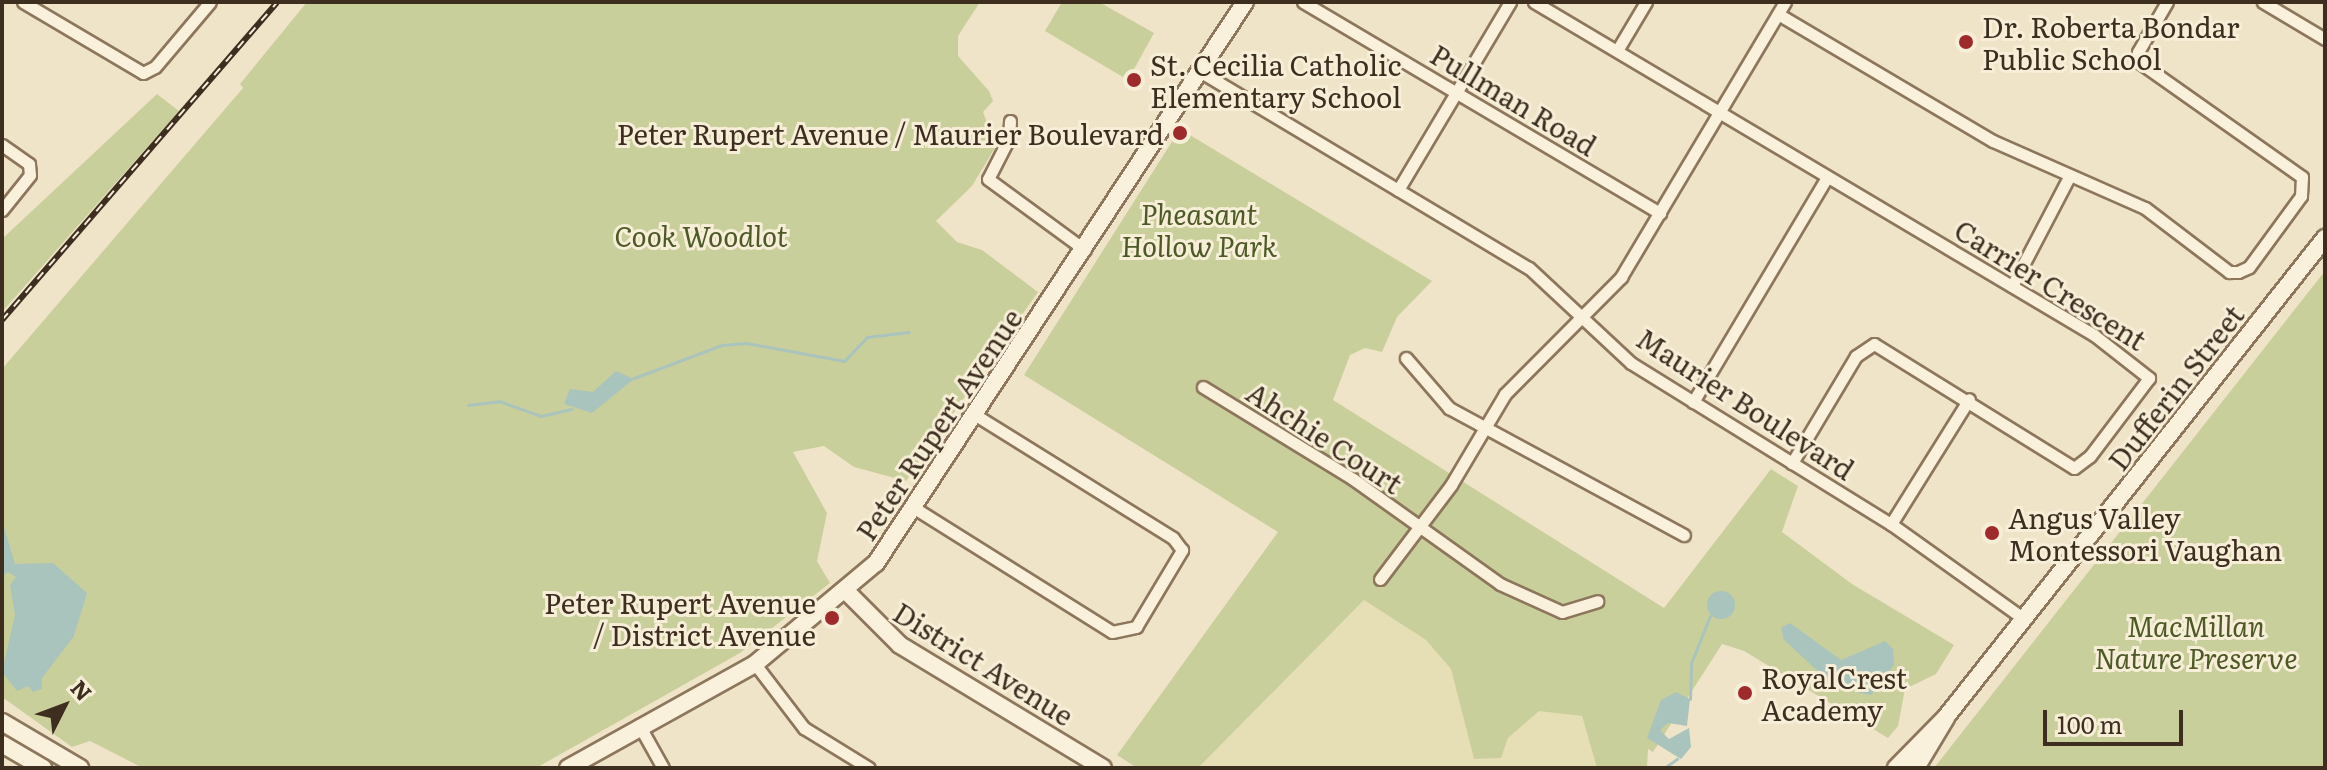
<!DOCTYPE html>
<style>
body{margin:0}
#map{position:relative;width:2327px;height:770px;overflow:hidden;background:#f0e4c8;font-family:Literata,serif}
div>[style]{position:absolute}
.farmland>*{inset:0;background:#e6deb5}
.green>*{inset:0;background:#c9cf9b}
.water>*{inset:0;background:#a9c4bc}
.round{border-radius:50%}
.stream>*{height:3px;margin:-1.5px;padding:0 1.5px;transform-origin:1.5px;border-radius:1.5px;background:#a9c4bc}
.roads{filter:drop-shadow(2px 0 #8d765c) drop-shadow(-2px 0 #8d765c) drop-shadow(0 2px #8d765c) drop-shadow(0 -2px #8d765c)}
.street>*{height:11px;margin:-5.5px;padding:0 5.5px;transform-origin:5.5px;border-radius:5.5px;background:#faf1dc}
.secondary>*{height:16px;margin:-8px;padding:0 8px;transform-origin:8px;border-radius:8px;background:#faf1dc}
.rail>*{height:6px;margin-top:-3px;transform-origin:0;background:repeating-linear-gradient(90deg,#f7eed8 0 9px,#3d2e20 0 18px);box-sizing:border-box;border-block:2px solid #3d2e20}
.dots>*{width:22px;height:22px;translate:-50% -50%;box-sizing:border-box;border:4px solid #f7eed8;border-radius:50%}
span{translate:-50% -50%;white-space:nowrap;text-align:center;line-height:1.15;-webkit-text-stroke:6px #f7eed8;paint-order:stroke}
.poi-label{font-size:28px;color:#3d2e20}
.left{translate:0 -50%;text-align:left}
.right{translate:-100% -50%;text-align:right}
.street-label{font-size:28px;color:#3d2e20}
.park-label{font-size:28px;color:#4d5a26;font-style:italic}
.frame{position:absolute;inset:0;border:4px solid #3d2e20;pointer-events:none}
.north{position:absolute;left:24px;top:666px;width:80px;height:80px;-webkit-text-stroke:6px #f7eed8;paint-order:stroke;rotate:48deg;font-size:22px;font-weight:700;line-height:32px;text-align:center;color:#3d2e20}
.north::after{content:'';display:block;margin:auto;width:28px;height:36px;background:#3d2e20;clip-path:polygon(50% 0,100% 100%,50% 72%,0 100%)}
.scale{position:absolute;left:2043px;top:710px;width:140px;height:36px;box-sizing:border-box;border:4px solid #3d2e20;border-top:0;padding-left:10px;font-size:24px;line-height:28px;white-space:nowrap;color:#3d2e20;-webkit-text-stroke:6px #f7eed8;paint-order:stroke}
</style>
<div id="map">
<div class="farmland">
<i style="clip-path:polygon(1364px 600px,1426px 640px,1451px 669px,1474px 759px,1501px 757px,1508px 738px,1539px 710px,1582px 716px,1597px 768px,1198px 768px)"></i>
</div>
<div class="green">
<i style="clip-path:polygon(307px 2px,980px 2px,958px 36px,958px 56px,989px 91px,993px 101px,983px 112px,996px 146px,972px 186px,936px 221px,957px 242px,982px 250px,1038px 292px,906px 481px,854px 467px,824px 446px,793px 452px,827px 513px,817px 561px,830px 583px,740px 653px,536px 768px,143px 768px,90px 741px,72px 747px,2px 697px,2px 369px,243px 88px,240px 84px)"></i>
<i style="clip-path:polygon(1062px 2px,1099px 2px,1154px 33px,1128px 80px,1045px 31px)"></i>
<i style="clip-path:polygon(157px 94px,179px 111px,2px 312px,2px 239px)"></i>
<i style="clip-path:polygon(1180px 129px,1432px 281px,1397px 317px,1382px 352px,1365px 348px,1350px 355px,1333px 400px,1664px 608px,1771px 469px,1798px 486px,1782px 532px,1852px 584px,1954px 645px,1936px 674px,1905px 689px,1898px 726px,1888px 738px,1744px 651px,1722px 644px,1653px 752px,1648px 749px,1647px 768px,1597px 768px,1582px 716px,1539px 711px,1508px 738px,1501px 758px,1474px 759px,1451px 669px,1426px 640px,1364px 600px,1198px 768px,1137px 768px,1117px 755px,1278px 532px,1024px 375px)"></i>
<i style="clip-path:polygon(2325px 271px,2325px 768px,1934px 768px)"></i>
</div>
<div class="water">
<i style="clip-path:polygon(616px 371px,634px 379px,592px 413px,564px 404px,570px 389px,593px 392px)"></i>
<i style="clip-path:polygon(2px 521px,15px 564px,53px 563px,87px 593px,74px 636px,42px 678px,42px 689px,33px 692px,28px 686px,17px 691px,2px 672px,15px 615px,10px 585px,16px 577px,8px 572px,2px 577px)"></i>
<i class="round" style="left:1707px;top:591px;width:28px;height:28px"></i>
<i style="clip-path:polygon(1790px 623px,1841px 660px,1885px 641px,1893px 649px,1894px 665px,1871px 695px,1859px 693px,1821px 674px,1784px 640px,1781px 628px)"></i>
<i style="clip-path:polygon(1676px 692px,1690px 699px,1687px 726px,1668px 723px,1660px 730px,1669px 739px,1689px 728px,1691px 747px,1681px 759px,1647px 738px,1661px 700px)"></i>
</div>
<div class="stream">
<i style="left:634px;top:378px;width:94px;rotate:-20.6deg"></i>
<i style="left:722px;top:345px;width:24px;rotate:-5deg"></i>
<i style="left:746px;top:343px;width:100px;rotate:10.4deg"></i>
<i style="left:844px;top:361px;width:33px;rotate:-46deg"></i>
<i style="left:867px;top:337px;width:42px;rotate:-6.8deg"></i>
<i style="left:468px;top:405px;width:31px;rotate:-7deg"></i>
<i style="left:499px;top:401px;width:45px;rotate:19.7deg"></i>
<i style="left:541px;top:416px;width:31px;rotate:-13deg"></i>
<i style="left:1690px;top:699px;width:36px;rotate:-88deg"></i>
<i style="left:1691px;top:663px;width:51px;rotate:-68deg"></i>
<i style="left:1664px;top:768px;width:16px;rotate:-35deg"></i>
</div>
<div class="roads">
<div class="street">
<i style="left:23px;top:2px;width:139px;rotate:30.6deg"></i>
<i style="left:143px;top:73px;width:13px;rotate:-27deg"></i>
<i style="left:155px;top:67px;width:85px;rotate:-49.8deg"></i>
<i style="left:1303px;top:2px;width:415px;rotate:30.6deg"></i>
<i style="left:1534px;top:2px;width:652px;rotate:30.74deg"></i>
<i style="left:2094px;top:335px;width:70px;rotate:38deg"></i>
<i style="left:2149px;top:378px;width:98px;rotate:127.1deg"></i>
<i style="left:2090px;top:456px;width:20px;rotate:143deg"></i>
<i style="left:2074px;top:468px;width:235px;rotate:-148.2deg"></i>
<i style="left:1874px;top:344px;width:22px;rotate:146deg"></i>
<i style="left:1856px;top:356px;width:125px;rotate:120.9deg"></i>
<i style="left:2263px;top:2px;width:72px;rotate:30.8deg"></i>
<i style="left:1778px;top:14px;width:250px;rotate:30.6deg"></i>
<i style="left:1993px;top:141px;width:166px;rotate:23.8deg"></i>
<i style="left:2145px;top:208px;width:106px;rotate:37.3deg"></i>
<i style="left:2229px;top:272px;width:9px"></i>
<i style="left:2238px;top:272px;width:12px;rotate:-24deg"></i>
<i style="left:2249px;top:267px;width:88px;rotate:-53.8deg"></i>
<i style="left:2301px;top:196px;width:19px;rotate:-87deg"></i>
<i style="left:2302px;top:177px;width:199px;rotate:-144.8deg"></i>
<i style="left:2139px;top:62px;width:10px;rotate:-96deg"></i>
<i style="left:2138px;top:52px;width:58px;rotate:-59.9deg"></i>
<i style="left:1618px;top:49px;width:55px;rotate:-59.2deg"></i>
<i style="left:1201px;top:72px;width:382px;rotate:30.9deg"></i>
<i style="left:1529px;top:268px;width:139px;rotate:43deg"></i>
<i style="left:1631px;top:363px;width:306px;rotate:31.8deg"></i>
<i style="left:1891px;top:524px;width:163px;rotate:35.5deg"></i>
<i style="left:1010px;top:121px;width:17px;rotate:93deg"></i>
<i style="left:1009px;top:138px;width:46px;rotate:117.1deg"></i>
<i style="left:988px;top:179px;width:120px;rotate:36.2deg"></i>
<i style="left:2px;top:145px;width:33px;rotate:35deg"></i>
<i style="left:29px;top:164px;width:11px;rotate:85deg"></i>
<i style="left:30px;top:175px;width:45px;rotate:128.7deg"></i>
<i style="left:1398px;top:190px;width:219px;rotate:-59.2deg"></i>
<i style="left:2012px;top:286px;width:123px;rotate:-62.4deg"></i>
<i style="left:1406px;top:358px;width:66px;rotate:49.3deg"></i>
<i style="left:1449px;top:408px;width:267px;rotate:28.4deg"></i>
<i style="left:1203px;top:387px;width:176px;rotate:31.5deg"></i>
<i style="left:1353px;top:479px;width:181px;rotate:35.5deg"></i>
<i style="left:1500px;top:584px;width:68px;rotate:24.3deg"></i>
<i style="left:1562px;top:612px;width:37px;rotate:-17deg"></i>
<i style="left:1693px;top:402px;width:262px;rotate:-59.2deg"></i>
<i style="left:916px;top:509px;width:231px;rotate:32.1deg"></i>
<i style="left:1112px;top:632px;width:25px;rotate:-12deg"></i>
<i style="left:1136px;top:627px;width:90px;rotate:-59.1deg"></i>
<i style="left:1182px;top:550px;width:15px;rotate:-127deg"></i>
<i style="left:1173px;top:538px;width:231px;rotate:-148.1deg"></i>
<i style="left:1891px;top:524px;width:147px;rotate:-58deg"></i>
<i style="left:1380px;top:579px;width:118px;rotate:-52.9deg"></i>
<i style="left:1451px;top:485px;width:106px;rotate:-59.3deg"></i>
<i style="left:1505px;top:394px;width:165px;rotate:-45.2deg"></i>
<i style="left:1621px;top:277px;width:320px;rotate:-59.2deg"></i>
<i style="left:755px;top:664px;width:81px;rotate:52.6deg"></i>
<i style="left:804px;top:728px;width:76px;rotate:31.6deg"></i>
<i style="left:639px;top:725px;width:49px;rotate:60.8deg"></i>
</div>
<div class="secondary">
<i style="left:846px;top:591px;width:76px;rotate:45deg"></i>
<i style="left:900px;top:645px;width:237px;rotate:31.2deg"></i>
<i style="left:2px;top:722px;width:91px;rotate:30.5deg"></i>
<i style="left:2px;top:744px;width:48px;rotate:30.3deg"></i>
<i style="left:568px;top:768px;width:214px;rotate:-29.1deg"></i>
<i style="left:755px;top:664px;width:158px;rotate:-39.9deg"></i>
<i style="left:876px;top:563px;width:671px;rotate:-56.66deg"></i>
<i style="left:1896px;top:768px;width:71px;rotate:-45.6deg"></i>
<i style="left:1946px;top:717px;width:611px;rotate:-51.65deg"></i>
<i style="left:1916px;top:768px;width:58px;rotate:-59deg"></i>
</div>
</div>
<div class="rail">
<i style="left:2px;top:320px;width:420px;rotate:-49.1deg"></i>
</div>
<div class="dots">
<i style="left:1966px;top:42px;background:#9e2a2b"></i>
<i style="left:1134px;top:80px;background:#9e2a2b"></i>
<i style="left:1180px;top:133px;background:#9e2a2b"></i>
<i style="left:1992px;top:533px;background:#9e2a2b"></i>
<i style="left:832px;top:618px;background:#9e2a2b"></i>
<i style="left:1745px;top:693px;background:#9e2a2b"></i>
</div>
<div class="poi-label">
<span class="left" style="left:1982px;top:42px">Dr. Roberta Bondar<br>Public School</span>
<span class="left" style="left:1150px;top:80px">St. Cecilia Catholic<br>Elementary School</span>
<span class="right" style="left:1164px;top:133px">Peter Rupert Avenue / Maurier Boulevard</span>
<span class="left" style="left:2008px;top:533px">Angus Valley<br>Montessori Vaughan</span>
<span class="right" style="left:816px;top:618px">Peter Rupert Avenue<br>/ District Avenue</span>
<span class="left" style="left:1761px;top:693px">RoyalCrest<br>Academy</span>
</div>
<div class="street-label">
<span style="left:1514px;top:99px;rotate:31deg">Pullman Road</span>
<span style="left:2051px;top:284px;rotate:32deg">Carrier Crescent</span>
<span style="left:2175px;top:387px;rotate:-52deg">Dufferin Street</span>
<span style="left:1746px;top:403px;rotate:33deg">Maurier Boulevard</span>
<span style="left:938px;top:424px;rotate:-56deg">Peter Rupert Avenue</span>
<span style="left:1325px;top:437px;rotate:33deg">Ahchie Court</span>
<span style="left:984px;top:663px;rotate:32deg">District Avenue</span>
</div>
<div class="park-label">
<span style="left:1199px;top:229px">Pheasant<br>Hollow Park</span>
<span style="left:701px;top:235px">Cook Woodlot</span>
<span style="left:2196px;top:641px">MacMillan<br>Nature Preserve</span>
</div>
<div class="frame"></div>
<div class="north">N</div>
<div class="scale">100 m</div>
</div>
